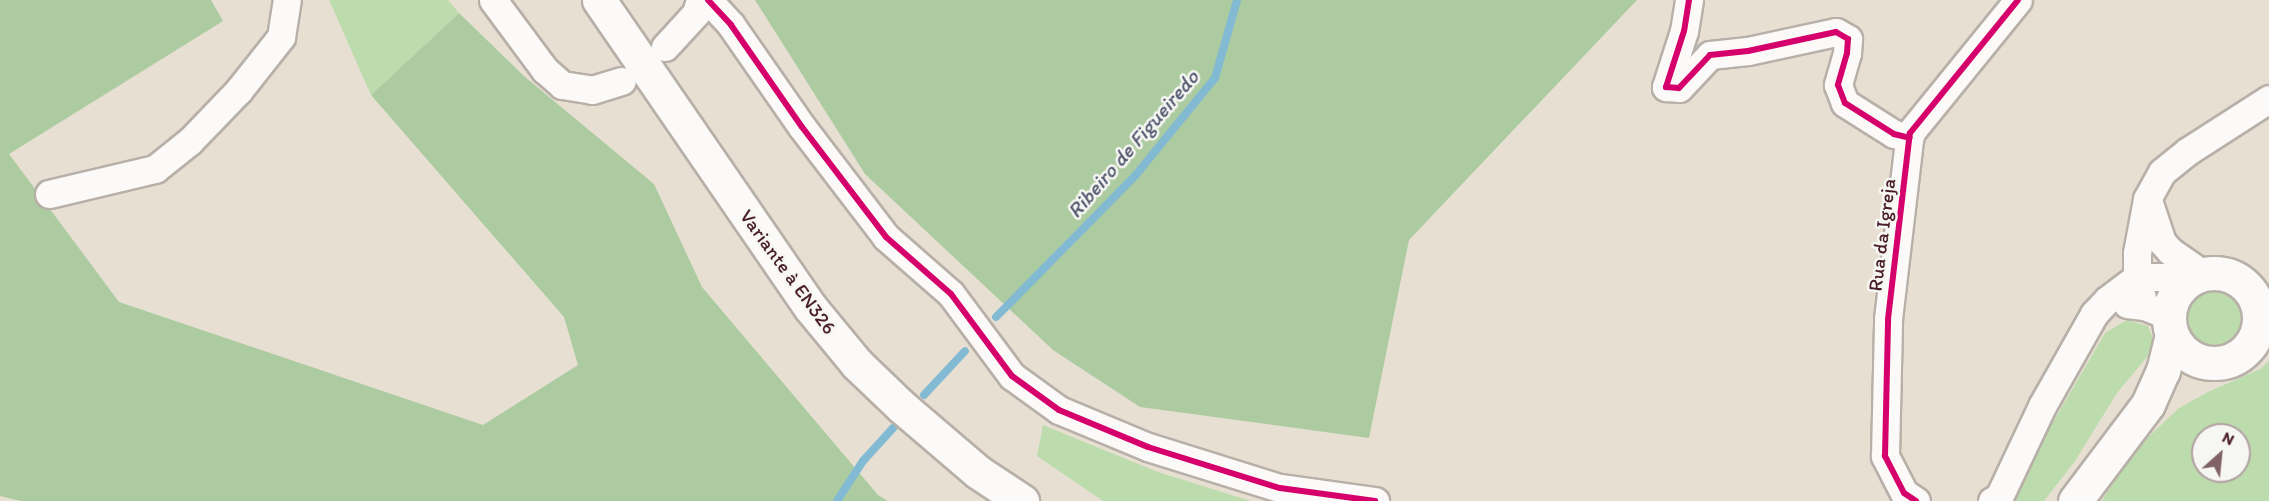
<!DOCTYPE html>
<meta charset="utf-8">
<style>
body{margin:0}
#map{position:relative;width:2269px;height:501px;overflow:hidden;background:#e7e0d2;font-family:Itim,sans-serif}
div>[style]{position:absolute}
.green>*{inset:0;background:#bddcad}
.round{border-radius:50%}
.forest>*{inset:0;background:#accba1}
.stream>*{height:8px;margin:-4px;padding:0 4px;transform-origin:4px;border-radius:4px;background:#83bad3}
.roads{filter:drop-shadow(2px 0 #b8b0a8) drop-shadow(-2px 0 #b8b0a8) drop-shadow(0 2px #b8b0a8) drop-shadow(0 -2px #b8b0a8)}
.minor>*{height:27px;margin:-13.5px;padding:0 13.5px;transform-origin:13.5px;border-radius:13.5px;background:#fbfaf8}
.major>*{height:33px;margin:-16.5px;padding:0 16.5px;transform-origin:16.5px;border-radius:16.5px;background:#fbfaf8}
.major>.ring{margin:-16.5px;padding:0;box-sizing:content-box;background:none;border:33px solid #fbfaf8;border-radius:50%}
.cycleway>*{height:6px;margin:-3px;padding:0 3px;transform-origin:3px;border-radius:3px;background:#d6006c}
span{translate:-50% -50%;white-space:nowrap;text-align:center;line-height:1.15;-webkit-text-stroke:5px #f6f6f2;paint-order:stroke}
.street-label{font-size:20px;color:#4a1f2b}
.water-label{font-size:21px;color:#50566e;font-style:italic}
.north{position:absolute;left:2191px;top:423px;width:60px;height:60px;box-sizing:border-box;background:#f6f6f2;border:2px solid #b1a0a2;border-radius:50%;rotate:27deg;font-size:16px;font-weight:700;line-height:24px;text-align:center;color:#4a1f2b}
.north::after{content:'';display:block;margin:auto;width:21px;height:27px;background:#816365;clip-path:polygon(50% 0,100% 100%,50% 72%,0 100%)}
</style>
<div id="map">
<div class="green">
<i style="clip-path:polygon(329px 0,448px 0,459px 13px,371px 95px)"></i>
<i class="round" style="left:2183px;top:286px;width:62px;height:62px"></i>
<i style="clip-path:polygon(2127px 320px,2148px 326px,2156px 346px,2117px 393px,2075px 461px,2044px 501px,2007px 501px,2105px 333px)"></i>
<i style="clip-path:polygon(evenodd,2269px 361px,2269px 501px,2102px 501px,2112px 483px,2142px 443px,2179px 408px,2208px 392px,2260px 369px,2269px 361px,2203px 435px,2239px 435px,2239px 471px,2203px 471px,2203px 435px)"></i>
<i style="clip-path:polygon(1043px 425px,1158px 472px,1251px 501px,1103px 501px,1037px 456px)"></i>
</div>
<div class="forest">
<i style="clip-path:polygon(0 0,211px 0,223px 21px,9px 154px,119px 302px,483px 425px,578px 365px,564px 317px,371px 95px,459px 13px,525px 77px,654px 184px,702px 287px,878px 495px,888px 501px,21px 501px,0 496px)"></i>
<i style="clip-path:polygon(755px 0,1637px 0,1409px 240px,1369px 438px,1140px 407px,1053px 350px,865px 174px)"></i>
</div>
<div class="stream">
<i style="left:996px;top:317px;width:198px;rotate:-45.4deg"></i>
<i style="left:1135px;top:176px;width:127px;rotate:-50.8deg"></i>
<i style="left:1215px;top:78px;width:81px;rotate:-74.2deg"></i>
<i style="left:924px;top:395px;width:60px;rotate:-47deg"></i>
<i style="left:837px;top:501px;width:48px;rotate:-57deg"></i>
<i style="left:863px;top:461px;width:45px;rotate:-47.7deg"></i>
</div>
<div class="roads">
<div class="minor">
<i style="left:493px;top:0;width:87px;rotate:53.4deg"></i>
<i style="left:545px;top:70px;width:23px;rotate:41deg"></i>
<i style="left:562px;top:85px;width:30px;rotate:9deg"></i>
<i style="left:592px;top:90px;width:31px;rotate:-17deg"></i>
<i style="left:708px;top:0;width:34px;rotate:47deg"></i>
<i style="left:731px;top:25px;width:124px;rotate:55.2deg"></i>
<i style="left:802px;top:127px;width:138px;rotate:52.6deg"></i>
<i style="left:886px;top:237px;width:86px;rotate:41.2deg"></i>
<i style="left:951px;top:294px;width:102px;rotate:53.4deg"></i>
<i style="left:1012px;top:376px;width:58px;rotate:35.9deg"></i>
<i style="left:1059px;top:410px;width:96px;rotate:22.6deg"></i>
<i style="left:1148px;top:447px;width:138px;rotate:17.3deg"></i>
<i style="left:1280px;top:488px;width:96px;rotate:7.8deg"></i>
<i style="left:1689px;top:0;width:31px;rotate:99deg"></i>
<i style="left:1684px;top:31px;width:59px;rotate:107.8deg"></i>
<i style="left:1666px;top:87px;width:13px;rotate:4deg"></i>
<i style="left:1679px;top:88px;width:45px;rotate:-46.8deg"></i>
<i style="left:1710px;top:55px;width:38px;rotate:-6deg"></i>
<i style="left:1748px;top:51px;width:90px;rotate:-12.2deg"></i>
<i style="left:1836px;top:32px;width:14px;rotate:30deg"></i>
<i style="left:1848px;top:39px;width:14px;rotate:94deg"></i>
<i style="left:1847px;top:53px;width:33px;rotate:106deg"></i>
<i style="left:1838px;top:85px;width:19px;rotate:69deg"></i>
<i style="left:1845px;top:103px;width:58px;rotate:32.3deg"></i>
<i style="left:1894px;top:134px;width:16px;rotate:14deg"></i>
<i style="left:665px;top:47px;width:46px;rotate:-47.6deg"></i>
<i style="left:696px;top:13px;width:14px;rotate:-73deg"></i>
<i style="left:49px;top:194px;width:109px;rotate:-13.3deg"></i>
<i style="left:155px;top:169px;width:45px;rotate:-38.7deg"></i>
<i style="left:190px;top:141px;width:71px;rotate:-46.1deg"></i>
<i style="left:239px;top:90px;width:68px;rotate:-51.6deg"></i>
<i style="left:281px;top:37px;width:37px;rotate:-81deg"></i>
<i style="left:2148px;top:200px;width:44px;rotate:71.6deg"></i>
<i style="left:2162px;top:242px;width:12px;rotate:48deg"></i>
<i style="left:2170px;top:251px;width:40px;rotate:34.9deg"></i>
<i style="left:2127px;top:304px;width:17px;rotate:7deg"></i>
<i style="left:2144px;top:306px;width:26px;rotate:21deg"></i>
<i style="left:2144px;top:306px;width:30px;rotate:-104deg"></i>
<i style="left:2137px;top:277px;width:24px;rotate:-90deg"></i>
<i style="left:2137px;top:253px;width:55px;rotate:-79.5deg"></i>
<i style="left:2147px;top:199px;width:31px;rotate:-61deg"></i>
<i style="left:2162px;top:172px;width:33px;rotate:-39deg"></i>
<i style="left:2188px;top:151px;width:96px;rotate:-32.7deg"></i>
<i style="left:1916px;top:501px;width:14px;rotate:-146deg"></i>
<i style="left:1904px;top:493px;width:42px;rotate:-117.2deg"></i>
<i style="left:1885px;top:456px;width:137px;rotate:-88.7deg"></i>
<i style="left:1888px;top:319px;width:187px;rotate:-83.3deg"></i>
<i style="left:1910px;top:133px;width:171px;rotate:-50.9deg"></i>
<i style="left:1992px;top:501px;width:8px;rotate:-30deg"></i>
<i style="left:1999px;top:497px;width:101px;rotate:-64.7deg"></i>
<i style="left:2042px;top:406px;width:106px;rotate:-60.5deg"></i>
<i style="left:2094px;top:314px;width:19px;rotate:-47deg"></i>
<i style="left:2107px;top:300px;width:38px;rotate:-37deg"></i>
<i style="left:2137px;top:277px;width:36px"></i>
<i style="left:2173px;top:277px;width:13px;rotate:18deg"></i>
</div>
<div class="major">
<i style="left:599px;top:0;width:373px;rotate:55.5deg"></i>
<i style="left:810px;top:307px;width:74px;rotate:50.5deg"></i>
<i style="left:857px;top:364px;width:62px;rotate:43.7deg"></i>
<i style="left:902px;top:407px;width:100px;rotate:40.5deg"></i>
<i style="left:978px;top:472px;width:53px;rotate:33.4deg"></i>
<i class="ring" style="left:2169px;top:273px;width:57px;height:57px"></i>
<i style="left:2075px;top:501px;width:121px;rotate:-53deg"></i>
<i style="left:2148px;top:404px;width:36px;rotate:-66deg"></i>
<i style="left:2163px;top:371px;width:36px;rotate:-76deg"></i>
</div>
</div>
<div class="cycleway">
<i style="left:708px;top:0;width:34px;rotate:47deg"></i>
<i style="left:731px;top:25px;width:124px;rotate:55.2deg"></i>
<i style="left:802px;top:127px;width:138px;rotate:52.6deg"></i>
<i style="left:886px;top:237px;width:86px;rotate:41.2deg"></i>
<i style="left:951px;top:294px;width:102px;rotate:53.4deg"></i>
<i style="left:1012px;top:376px;width:58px;rotate:35.9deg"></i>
<i style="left:1059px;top:410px;width:96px;rotate:22.6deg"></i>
<i style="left:1148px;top:447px;width:138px;rotate:17.3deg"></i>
<i style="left:1280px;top:488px;width:96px;rotate:7.8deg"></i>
<i style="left:1689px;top:0;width:31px;rotate:99deg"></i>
<i style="left:1684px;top:31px;width:59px;rotate:107.8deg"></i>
<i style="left:1666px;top:87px;width:13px;rotate:4deg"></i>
<i style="left:1679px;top:88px;width:45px;rotate:-46.8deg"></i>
<i style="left:1710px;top:55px;width:38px;rotate:-6deg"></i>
<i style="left:1748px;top:51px;width:90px;rotate:-12.2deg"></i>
<i style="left:1836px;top:32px;width:14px;rotate:30deg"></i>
<i style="left:1848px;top:39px;width:14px;rotate:94deg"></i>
<i style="left:1847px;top:53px;width:33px;rotate:106deg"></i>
<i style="left:1838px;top:85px;width:19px;rotate:69deg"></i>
<i style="left:1845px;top:103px;width:58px;rotate:32.3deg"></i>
<i style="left:1894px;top:134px;width:16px;rotate:14deg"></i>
<i style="left:1916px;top:501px;width:14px;rotate:-146deg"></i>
<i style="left:1904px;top:493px;width:42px;rotate:-117.2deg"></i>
<i style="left:1885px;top:456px;width:137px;rotate:-88.7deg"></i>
<i style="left:1888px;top:319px;width:187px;rotate:-83.3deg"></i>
<i style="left:1910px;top:133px;width:171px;rotate:-50.9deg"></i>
</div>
<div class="street-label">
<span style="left:1882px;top:235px;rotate:-83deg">Rua da Igreja</span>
<span style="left:788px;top:272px;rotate:54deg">Variante à EN326</span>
</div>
<div class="water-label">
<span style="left:1133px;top:144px;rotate:-49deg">Ribeiro de Figueiredo</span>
</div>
<div class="north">N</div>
</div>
